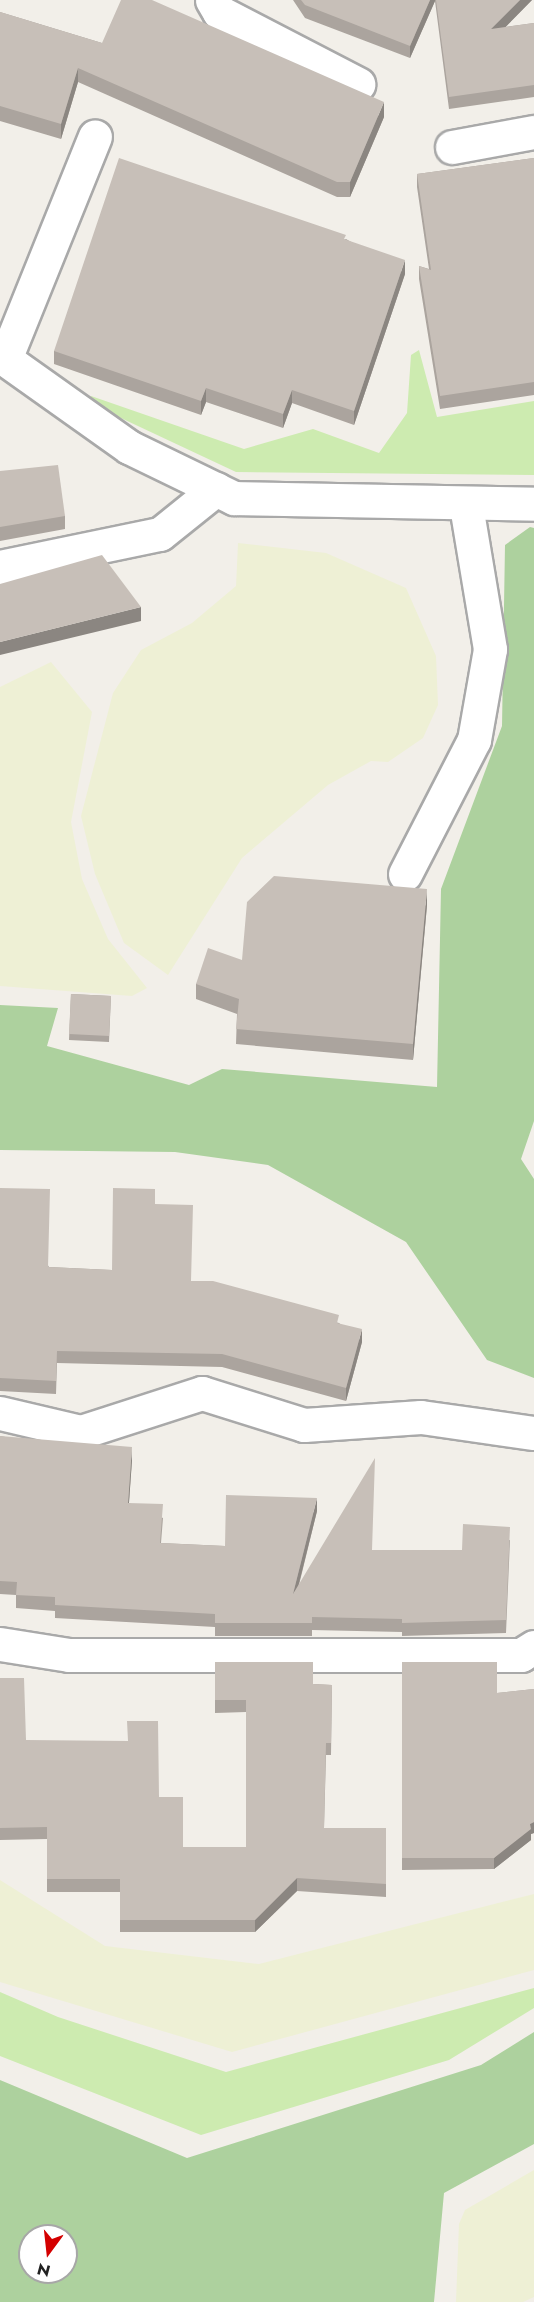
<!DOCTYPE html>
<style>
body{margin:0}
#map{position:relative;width:534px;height:2302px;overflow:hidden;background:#f2efe9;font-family:Jost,sans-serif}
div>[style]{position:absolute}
.farmland>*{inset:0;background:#eef0d5}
.grass>*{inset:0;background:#cdebb0}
.forest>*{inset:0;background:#add19e}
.roads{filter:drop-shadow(2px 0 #a9a9a9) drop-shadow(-2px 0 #a9a9a9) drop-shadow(0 2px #a9a9a9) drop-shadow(0 -2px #a9a9a9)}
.minor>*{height:33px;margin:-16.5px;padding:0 16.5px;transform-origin:16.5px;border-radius:16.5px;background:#fff}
.wall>*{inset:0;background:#aba49e}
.shaded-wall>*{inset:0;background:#8b8681}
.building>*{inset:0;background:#c7bfb8}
span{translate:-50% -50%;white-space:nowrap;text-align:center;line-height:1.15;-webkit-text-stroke:4.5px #fff;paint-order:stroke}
.north{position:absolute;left:18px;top:2224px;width:60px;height:60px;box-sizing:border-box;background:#fff;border:2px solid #a7a7a7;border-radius:50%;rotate:195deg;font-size:16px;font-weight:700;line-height:24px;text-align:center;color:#222}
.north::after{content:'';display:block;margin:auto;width:21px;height:27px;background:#d40000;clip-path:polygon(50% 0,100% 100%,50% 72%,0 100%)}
</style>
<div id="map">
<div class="farmland">
<i style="clip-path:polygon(238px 543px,326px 553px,406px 588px,436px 656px,438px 705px,423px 738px,388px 762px,371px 761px,328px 785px,242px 858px,168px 975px,124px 943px,95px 874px,81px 816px,113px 693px,141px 650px,192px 623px,236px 586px)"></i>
<i style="clip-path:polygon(51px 662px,92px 712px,71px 822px,82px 879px,108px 939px,147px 988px,132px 996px,0 986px,0 687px)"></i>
<i style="clip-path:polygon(0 1880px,105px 1946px,259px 1964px,534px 1894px,534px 1970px,232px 2052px,0 1982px)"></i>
<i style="clip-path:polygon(534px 2170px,534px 2297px,523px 2302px,456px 2302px,459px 2224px,465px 2210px)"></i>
</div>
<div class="grass">
<i style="clip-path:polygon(419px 350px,437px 417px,534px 401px,534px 475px,236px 472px,91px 404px,91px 396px,244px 449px,313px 429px,379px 453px,407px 413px,411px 355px)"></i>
<i style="clip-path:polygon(534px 1988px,534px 2008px,449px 2060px,201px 2135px,0 2056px,0 1992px,58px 2017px,226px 2072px)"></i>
</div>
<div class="forest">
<i style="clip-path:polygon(530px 527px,534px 528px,534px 1121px,521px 1159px,534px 1179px,534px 1378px,487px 1360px,406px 1242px,268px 1165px,175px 1152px,0 1150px,0 1005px,58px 1008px,47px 1046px,189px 1085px,222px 1069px,437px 1087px,441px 889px,502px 726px,505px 545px)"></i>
<i style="clip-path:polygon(evenodd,534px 2032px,534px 2144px,444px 2193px,434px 2302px,0 2302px,0 2080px,187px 2158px,481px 2065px,534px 2032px,30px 2236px,66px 2236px,66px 2272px,30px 2272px,30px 2236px)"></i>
</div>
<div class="roads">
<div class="minor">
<i style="left:212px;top:0;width:14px;rotate:60deg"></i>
<i style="left:219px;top:12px;width:157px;rotate:27.4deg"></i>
<i style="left:452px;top:147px;width:83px;rotate:-10.4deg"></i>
<i style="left:0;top:351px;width:9px;rotate:58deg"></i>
<i style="left:5px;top:359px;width:152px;rotate:35.4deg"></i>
<i style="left:129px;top:447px;width:117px;rotate:25.9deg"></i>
<i style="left:234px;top:498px;width:300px;rotate:1.1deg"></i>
<i style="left:5px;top:359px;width:240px;rotate:-68deg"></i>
<i style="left:0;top:567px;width:163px;rotate:-11.7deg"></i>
<i style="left:160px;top:534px;width:72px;rotate:-38.8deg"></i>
<i style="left:405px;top:874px;width:151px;rotate:-62.8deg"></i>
<i style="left:474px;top:740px;width:92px;rotate:-80deg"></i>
<i style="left:490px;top:649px;width:146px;rotate:-99.5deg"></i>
<i style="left:0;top:1413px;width:83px;rotate:13.2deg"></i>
<i style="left:81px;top:1432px;width:127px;rotate:-17.9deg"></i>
<i style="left:202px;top:1393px;width:107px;rotate:17.4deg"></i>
<i style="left:304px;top:1425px;width:117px;rotate:-3.9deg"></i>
<i style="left:421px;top:1417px;width:114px;rotate:8.1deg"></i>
<i style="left:0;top:1644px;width:70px;rotate:9.1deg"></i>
<i style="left:69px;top:1655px;width:452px"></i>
<i style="left:521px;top:1655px;width:15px;rotate:-32deg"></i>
</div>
</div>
<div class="wall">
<i style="clip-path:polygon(293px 0,532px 0,505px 27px,534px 23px,534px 97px,449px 109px,435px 1px,410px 58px,305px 18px)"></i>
<i style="clip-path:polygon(0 12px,102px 43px,384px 117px,350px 197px,337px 197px,78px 82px,61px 139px,0 121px)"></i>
<i style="clip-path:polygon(534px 158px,534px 395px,440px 409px,419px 279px,419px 266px,429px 269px,417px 187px,417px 174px)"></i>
<i style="clip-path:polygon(346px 239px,405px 274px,354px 425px,292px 403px,283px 428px,206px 402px,201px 415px,54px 364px,54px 351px)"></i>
<i style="clip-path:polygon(0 471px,65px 516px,65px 529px,0 541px)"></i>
<i style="clip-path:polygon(427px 905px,413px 1060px,236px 1044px,237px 1014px,196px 999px,196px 984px,242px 960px)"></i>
<i style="clip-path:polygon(71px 994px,111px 996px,109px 1042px,69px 1040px)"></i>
<i style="clip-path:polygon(0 1188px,49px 1267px,112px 1270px,155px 1204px,191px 1281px,339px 1323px,362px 1342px,346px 1401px,222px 1367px,57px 1363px,56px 1394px,0 1391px)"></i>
<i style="clip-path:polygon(0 1436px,132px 1460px,129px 1503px,163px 1518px,161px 1543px,225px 1546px,317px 1511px,299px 1585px,373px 1550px,462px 1550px,510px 1540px,506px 1633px,402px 1636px,402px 1632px,312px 1630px,312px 1636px,215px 1636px,215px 1627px,55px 1618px,55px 1611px,16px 1608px,16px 1595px,0 1594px)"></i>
<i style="clip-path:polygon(215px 1662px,313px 1684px,332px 1685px,331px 1755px,326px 1755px,324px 1828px,386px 1828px,386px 1897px,297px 1891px,255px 1932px,120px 1932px,120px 1892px,47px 1892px,47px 1839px,0 1840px,0 1678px,26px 1740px,159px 1797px,183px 1847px,246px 1847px,246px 1712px,215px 1713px)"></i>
<i style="clip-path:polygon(402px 1662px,497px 1693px,534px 1689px,534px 1833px,531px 1834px,531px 1840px,494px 1869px,402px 1870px)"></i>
</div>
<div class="shaded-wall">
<i style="clip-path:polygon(430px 0,435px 0,435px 1px,410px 58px,410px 46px)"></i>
<i style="clip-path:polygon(520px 0,532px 0,491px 42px,491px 29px)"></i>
<i style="clip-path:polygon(78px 68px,78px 82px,61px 139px,61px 124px)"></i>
<i style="clip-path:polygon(384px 102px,384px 117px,350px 197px,350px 182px)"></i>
<i style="clip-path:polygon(405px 260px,405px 274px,354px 425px,354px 411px)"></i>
<i style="clip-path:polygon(206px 388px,206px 402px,201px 415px,201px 401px)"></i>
<i style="clip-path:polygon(292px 390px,292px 403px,283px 428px,283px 414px)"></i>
<i style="clip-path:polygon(141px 607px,141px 621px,0 655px,0 642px)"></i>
<i style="clip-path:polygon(427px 889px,427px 905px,413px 1060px,413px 1044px)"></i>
<i style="clip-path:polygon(362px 1329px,362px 1342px,346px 1401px,346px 1388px)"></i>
<i style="clip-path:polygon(132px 1447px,132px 1460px,128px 1516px,128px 1503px)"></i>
<i style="clip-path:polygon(317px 1498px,317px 1511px,293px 1607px,293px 1594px)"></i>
<i style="clip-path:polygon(534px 1822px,534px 1833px,531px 1834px,531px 1840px,494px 1869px,494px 1858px,530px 1824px)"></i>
<i style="clip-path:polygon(297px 1878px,297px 1891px,255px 1932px,255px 1920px)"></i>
</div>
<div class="building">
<i style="clip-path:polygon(121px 0,152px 0,384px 102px,350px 182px,337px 182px,78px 68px,61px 124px,0 106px,0 12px,102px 43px)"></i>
<i style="clip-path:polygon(301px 0,430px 0,410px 46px,305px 5px)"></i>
<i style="clip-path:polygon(436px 0,520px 0,491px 29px,534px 23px,534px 85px,449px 97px)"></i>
<i style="clip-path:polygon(119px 158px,346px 235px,344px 239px,405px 260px,354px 411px,292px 390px,283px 414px,206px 388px,201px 401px,54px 351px)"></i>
<i style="clip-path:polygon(534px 158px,534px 382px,440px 396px,419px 266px,431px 270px,417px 174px)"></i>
<i style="clip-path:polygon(58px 465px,65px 516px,0 527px,0 471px)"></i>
<i style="clip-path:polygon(102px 555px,141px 607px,0 642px,0 584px)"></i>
<i style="clip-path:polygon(274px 876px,427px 889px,413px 1044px,236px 1029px,239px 999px,196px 984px,208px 948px,242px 960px,247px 902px)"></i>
<i style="clip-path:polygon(71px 994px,111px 996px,109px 1036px,69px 1034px)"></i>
<i style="clip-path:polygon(0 1188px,50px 1189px,48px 1267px,112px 1270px,113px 1188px,155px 1189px,155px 1204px,193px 1205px,191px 1281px,213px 1281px,339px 1315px,337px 1323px,362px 1329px,346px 1388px,222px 1354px,57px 1351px,56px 1381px,0 1378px)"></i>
<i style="clip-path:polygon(0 1436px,132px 1447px,128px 1503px,163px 1504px,160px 1543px,225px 1546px,226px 1495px,317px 1498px,293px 1594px,375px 1458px,372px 1550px,462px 1550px,463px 1524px,510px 1527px,506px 1620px,402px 1623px,402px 1619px,312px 1617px,312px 1623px,215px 1623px,215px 1614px,55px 1605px,55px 1597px,16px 1595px,17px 1582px,0 1581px)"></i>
<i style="clip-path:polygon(215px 1662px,313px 1662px,313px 1684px,332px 1685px,331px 1743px,326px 1743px,324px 1828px,386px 1828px,386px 1884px,297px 1878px,255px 1920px,120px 1920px,120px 1879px,47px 1879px,47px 1827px,0 1828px,0 1678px,24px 1678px,26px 1740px,128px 1741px,127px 1721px,158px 1721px,159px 1797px,183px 1797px,183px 1847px,246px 1847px,246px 1700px,215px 1700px)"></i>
<i style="clip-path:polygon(402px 1662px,497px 1662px,497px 1693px,534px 1689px,534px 1822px,530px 1824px,531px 1829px,494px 1858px,402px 1858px)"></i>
</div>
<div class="north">N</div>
</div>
